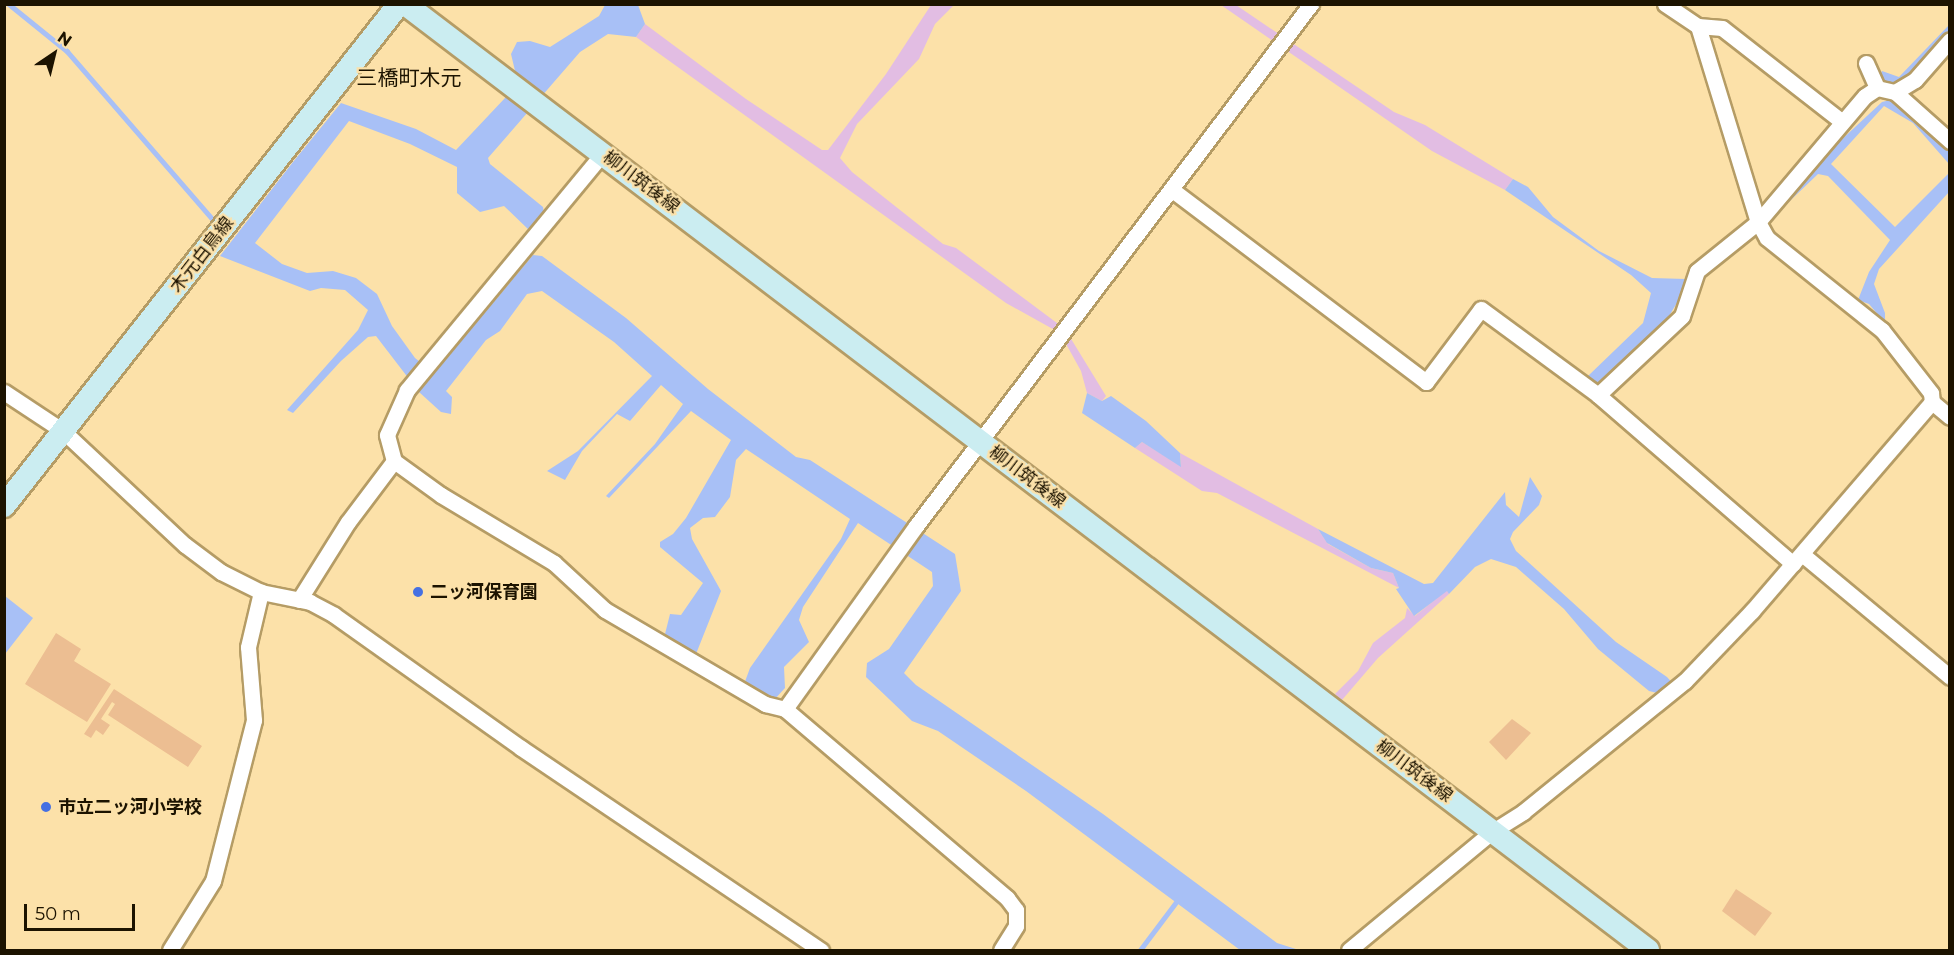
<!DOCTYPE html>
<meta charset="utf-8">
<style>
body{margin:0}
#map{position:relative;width:1954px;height:955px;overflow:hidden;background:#fce1a9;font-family:Montserrat,"Noto Sans JP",sans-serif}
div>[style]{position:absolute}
.green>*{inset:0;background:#e2bde3}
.water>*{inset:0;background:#a8c0f6}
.stream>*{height:4.5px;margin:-2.25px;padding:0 2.25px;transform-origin:2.25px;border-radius:2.25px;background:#a8c0f6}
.building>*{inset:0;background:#ecbe92}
.roads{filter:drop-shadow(2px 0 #b59c65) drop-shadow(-2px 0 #b59c65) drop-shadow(0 2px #b59c65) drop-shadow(0 -2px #b59c65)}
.street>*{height:15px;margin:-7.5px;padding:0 7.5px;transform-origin:7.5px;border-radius:7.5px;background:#fff}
.secondary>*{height:22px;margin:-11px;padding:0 11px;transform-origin:11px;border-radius:11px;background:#cbedf1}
.dots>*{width:16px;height:16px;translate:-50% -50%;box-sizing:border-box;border:3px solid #fce1a9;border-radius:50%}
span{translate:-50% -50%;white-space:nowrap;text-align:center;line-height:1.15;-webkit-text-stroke:4.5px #fce1a9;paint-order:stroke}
.street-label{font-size:18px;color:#1c1300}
.poi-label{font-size:18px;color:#1c1300;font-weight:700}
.left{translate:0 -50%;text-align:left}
.quarter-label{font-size:21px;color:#1c1300}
.frame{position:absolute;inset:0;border:6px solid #1c1300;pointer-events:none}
.north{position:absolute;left:24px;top:24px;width:60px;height:60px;-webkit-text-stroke:4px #fce1a9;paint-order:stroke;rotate:35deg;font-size:16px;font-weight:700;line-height:24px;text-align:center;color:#1c1300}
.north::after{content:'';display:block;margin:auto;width:21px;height:27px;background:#1c1300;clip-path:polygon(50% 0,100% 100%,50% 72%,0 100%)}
.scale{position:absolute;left:24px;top:904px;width:111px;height:27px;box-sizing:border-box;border:3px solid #1c1300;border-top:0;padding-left:8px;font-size:18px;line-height:21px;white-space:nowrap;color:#1c1300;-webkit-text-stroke:4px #fce1a9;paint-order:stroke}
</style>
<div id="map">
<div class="green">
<i style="clip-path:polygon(931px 5px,954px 5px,935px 24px,919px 59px,857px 124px,840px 158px,852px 172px,943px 244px,956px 248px,1065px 329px,1106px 396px,1102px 401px,1087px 393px,1081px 371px,1060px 333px,1006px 303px,636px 37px,645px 24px,746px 99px,822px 150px,828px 150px,886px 74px)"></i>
<i style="clip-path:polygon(1221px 5px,1236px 5px,1394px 112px,1425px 125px,1513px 179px,1505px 190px,1432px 151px)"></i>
<i style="clip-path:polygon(1142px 442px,1181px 466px,1180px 453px,1318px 529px,1328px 544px,1371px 568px,1393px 573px,1399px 588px,1217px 493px,1202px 491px,1135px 448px)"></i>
<i style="clip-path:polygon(1447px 590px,1449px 594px,1378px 658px,1342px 700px,1335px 694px,1358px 671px,1373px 643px,1405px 618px,1407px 608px,1415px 616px)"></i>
</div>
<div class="water">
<i style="clip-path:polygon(605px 5px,638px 5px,645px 24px,636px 37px,608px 34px,580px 52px,488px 158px,490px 164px,543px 207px,545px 219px,530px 231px,504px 206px,480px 212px,457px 193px,457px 167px,410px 144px,349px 121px,255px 243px,282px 264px,307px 273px,333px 271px,356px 278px,377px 294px,392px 326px,415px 358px,434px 373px,533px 255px,542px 256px,626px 318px,708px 389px,796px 457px,810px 460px,955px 554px,961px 591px,904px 673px,916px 685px,1103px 814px,1277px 943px,1299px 950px,1240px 950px,1026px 791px,938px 731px,912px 721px,866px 677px,867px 663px,889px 649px,933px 586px,932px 572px,858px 523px,803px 607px,799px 620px,809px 642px,784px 667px,785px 688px,773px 701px,743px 687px,750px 668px,841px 539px,850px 519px,746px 449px,736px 460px,730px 497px,715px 517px,703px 518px,690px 528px,692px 539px,721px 591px,694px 659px,664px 638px,670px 614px,681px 615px,703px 583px,660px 547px,660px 542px,673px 534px,686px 518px,731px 440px,691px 411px,609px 498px,606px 496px,655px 444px,683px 404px,661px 385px,630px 421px,617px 414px,582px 451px,565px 480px,547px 471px,578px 451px,652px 376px,614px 342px,542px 291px,527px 294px,500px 331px,486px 340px,450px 386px,446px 391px,452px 397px,451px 414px,441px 412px,419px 392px,376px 336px,368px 337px,341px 361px,293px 413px,287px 410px,358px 330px,368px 310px,345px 290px,321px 288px,310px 291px,220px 256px,293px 162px,341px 103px,416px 129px,456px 150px,505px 98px,516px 75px,511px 54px,517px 42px,530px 41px,550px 47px,599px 16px)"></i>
<i style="clip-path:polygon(1949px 25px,1949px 30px,1899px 85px,1885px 87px,1880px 75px,1882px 71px,1899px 77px)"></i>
<i style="clip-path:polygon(1890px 100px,1949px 148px,1949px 164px,1913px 123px,1884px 106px,1831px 164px,1895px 227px,1949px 173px,1949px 192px,1879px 269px,1874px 284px,1885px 313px,1885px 323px,1869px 304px,1858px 300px,1869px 272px,1890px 240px,1828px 176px,1818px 174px,1770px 220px,1774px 210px,1824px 156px,1882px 102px)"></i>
<i style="clip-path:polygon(1513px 179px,1528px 187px,1553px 217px,1599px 251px,1652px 278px,1686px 279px,1689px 283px,1663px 326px,1597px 384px,1588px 376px,1643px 323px,1651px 293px,1631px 275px,1505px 190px)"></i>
<i style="clip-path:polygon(1087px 393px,1102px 401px,1111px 396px,1146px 421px,1180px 453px,1181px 467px,1142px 442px,1135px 448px,1082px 413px)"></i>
<i style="clip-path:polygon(1530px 477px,1542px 496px,1539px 505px,1513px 532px,1510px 539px,1516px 551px,1616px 642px,1667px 677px,1675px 686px,1665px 695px,1649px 691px,1598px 649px,1564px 609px,1516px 567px,1491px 559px,1475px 567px,1449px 594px,1447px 591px,1414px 616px,1396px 589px,1399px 588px,1393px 573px,1371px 568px,1327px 543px,1318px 529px,1424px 584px,1433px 583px,1505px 492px,1506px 505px,1519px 517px)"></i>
<i style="clip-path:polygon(5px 596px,33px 618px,5px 654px,4px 597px)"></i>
</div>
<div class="stream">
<i style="left:9px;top:4px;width:75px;rotate:39deg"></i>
<i style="left:67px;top:51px;width:228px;rotate:49.1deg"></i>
<i style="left:1140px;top:950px;width:66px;rotate:-53deg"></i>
</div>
<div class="building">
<i style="clip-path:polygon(56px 633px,81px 649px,74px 661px,111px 684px,87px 722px,25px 684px)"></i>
<i style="clip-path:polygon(114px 689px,202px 746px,188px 767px,108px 715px,115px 704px,112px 702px,101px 719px,110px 725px,103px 735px,96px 730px,91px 738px,84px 734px)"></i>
<i style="clip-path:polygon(1512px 719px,1531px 733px,1506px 760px,1489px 742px)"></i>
<i style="clip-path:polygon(1736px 889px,1772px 913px,1755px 936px,1722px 911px)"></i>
</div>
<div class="roads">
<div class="street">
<i style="left:1665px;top:4px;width:40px;rotate:34deg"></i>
<i style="left:1698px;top:26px;width:205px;rotate:73deg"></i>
<i style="left:1758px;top:222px;width:18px;rotate:61deg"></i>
<i style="left:1767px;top:238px;width:147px;rotate:38.7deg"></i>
<i style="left:1882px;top:330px;width:80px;rotate:52.1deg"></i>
<i style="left:1931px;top:393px;width:9px;rotate:84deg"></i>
<i style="left:1932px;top:402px;width:23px;rotate:40deg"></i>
<i style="left:1698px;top:26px;width:24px;rotate:5deg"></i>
<i style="left:1722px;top:28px;width:151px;rotate:38deg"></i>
<i style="left:1866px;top:63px;width:27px;rotate:66deg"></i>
<i style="left:1895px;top:92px;width:23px;rotate:-31deg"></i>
<i style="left:1915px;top:80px;width:53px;rotate:-48.8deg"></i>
<i style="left:603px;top:153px;width:308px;rotate:129.6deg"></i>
<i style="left:407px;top:390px;width:49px;rotate:114deg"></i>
<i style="left:387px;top:435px;width:27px;rotate:75deg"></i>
<i style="left:394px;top:461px;width:58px;rotate:35.9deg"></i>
<i style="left:441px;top:495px;width:132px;rotate:31deg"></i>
<i style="left:554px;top:563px;width:69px;rotate:42.7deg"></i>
<i style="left:605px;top:610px;width:186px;rotate:30.4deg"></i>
<i style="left:765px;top:704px;width:21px;rotate:14deg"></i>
<i style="left:785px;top:709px;width:292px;rotate:40.4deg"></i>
<i style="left:1007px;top:898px;width:15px;rotate:53deg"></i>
<i style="left:1016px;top:910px;width:16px;rotate:90deg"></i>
<i style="left:1016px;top:926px;width:28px;rotate:122deg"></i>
<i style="left:1171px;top:189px;width:320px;rotate:37.1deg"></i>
<i style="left:1426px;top:382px;width:91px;rotate:-53deg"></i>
<i style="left:1481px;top:309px;width:145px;rotate:36.3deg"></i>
<i style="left:1598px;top:395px;width:258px;rotate:40.9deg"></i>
<i style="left:4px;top:392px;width:71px;rotate:33.5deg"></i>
<i style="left:63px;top:431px;width:167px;rotate:43.1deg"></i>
<i style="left:185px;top:545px;width:45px;rotate:36.9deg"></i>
<i style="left:221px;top:572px;width:45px;rotate:26.6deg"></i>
<i style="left:261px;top:592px;width:50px;rotate:11.5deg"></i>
<i style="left:310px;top:602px;width:27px;rotate:28deg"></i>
<i style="left:334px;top:615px;width:229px;rotate:35.4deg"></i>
<i style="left:521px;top:748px;width:362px;rotate:34deg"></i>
<i style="left:1598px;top:395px;width:115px;rotate:-43.2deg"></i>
<i style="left:1682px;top:316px;width:47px;rotate:-71.6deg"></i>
<i style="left:1697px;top:271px;width:78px;rotate:-38.8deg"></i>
<i style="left:1758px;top:222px;width:165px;rotate:-49.7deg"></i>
<i style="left:1865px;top:96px;width:14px;rotate:-34deg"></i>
<i style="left:1877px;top:88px;width:18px;rotate:13deg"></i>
<i style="left:1895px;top:92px;width:74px;rotate:41.7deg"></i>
<i style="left:1802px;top:554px;width:192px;rotate:39.7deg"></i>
<i style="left:299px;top:600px;width:92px;rotate:-57.9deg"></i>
<i style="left:348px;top:522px;width:76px;rotate:-53deg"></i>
<i style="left:785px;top:709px;width:225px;rotate:-54.4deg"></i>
<i style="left:916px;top:526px;width:655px;rotate:-52.89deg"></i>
<i style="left:170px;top:950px;width:81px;rotate:-58.1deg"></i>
<i style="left:213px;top:881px;width:166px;rotate:-75.7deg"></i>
<i style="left:254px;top:720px;width:73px;rotate:-94.7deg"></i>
<i style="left:248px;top:647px;width:57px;rotate:-76.7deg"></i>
<i style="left:1349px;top:950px;width:187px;rotate:-39.6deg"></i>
<i style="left:1493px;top:831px;width:36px;rotate:-32deg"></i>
<i style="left:1523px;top:812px;width:208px;rotate:-39deg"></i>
<i style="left:1685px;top:681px;width:97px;rotate:-46.3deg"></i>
<i style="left:1752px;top:611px;width:276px;rotate:-49.3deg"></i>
</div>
<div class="secondary">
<i style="left:405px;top:4px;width:1562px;rotate:37.27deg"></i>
<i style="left:4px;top:506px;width:639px;rotate:-51.8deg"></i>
</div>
</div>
<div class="dots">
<i style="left:418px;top:592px;background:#4570e2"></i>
<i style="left:46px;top:807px;background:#4570e2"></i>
</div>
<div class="street-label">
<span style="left:641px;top:182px;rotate:37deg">柳川筑後線</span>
<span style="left:202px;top:255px;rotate:-52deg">木元白鳥線</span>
<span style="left:1027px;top:477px;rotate:37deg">柳川筑後線</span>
<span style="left:1414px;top:771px;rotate:37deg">柳川筑後線</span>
</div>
<div class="poi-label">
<span class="left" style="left:430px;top:592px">二ッ河保育園</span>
<span class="left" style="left:58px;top:807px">市立二ッ河小学校</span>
</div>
<div class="quarter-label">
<span style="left:409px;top:78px">三橋町木元</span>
</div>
<div class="frame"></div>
<div class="north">N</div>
<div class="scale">50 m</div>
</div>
